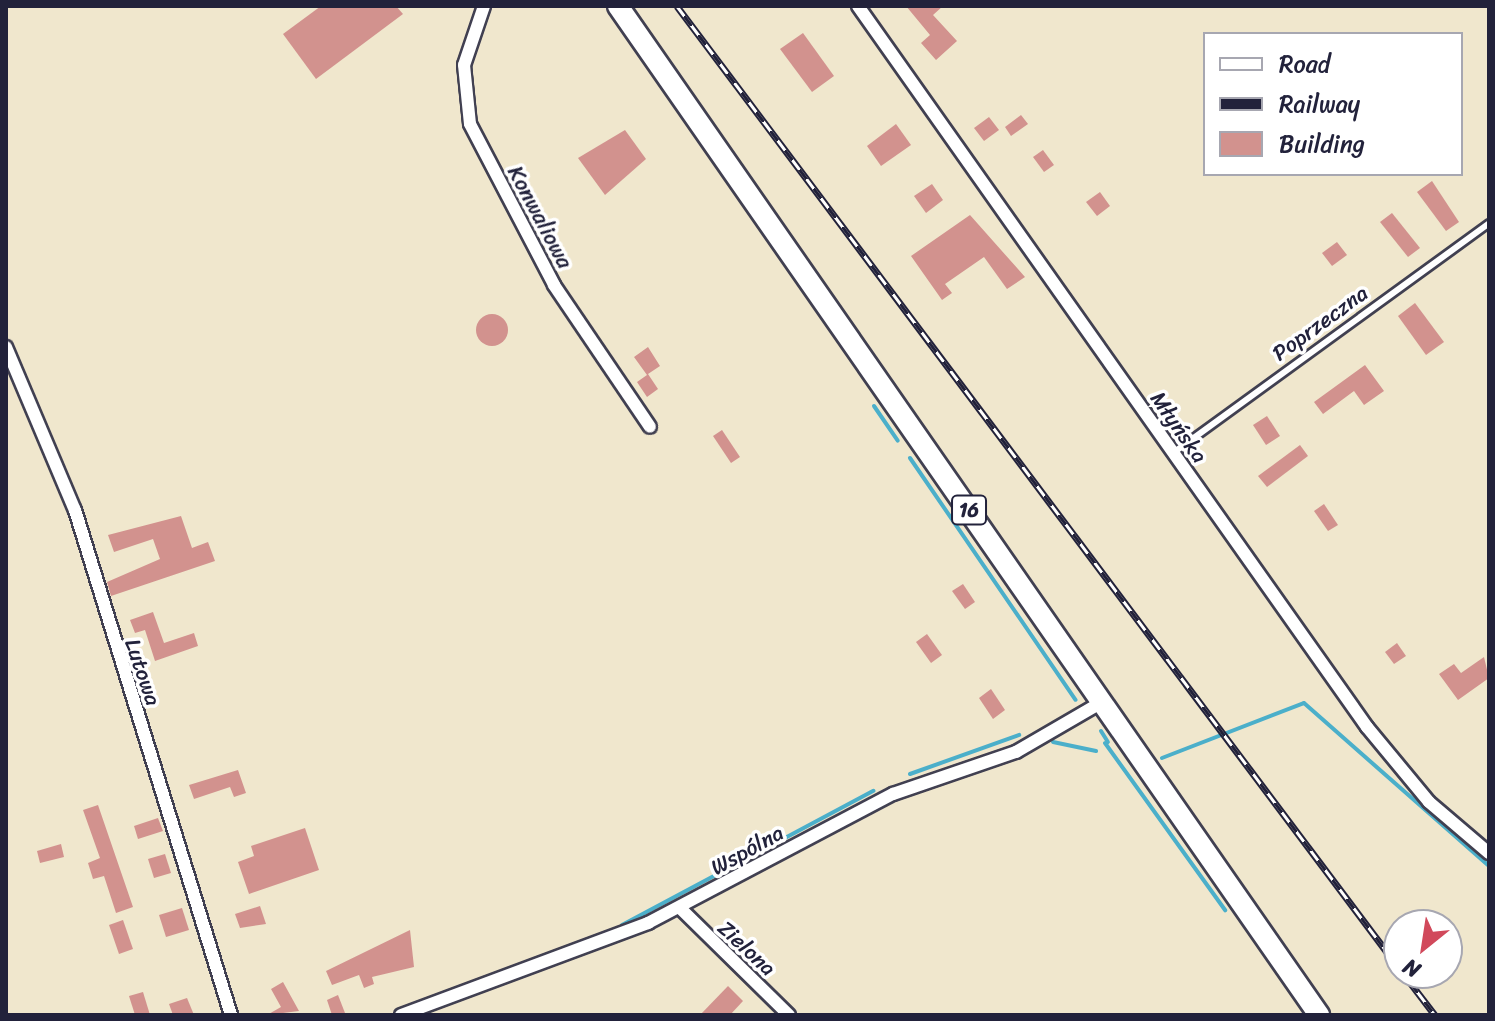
<!DOCTYPE html>
<meta charset="utf-8">
<style>
body{margin:0}
#map{position:relative;width:1495px;height:1021px;overflow:hidden;background:#f0e7cd;font-family:Sriracha,sans-serif}
div>[style]{position:absolute}
.stream>*{height:4px;margin:-2px;padding:0 2px;transform-origin:2px;border-radius:2px;background:#4bafca}
.building>*{inset:0;background:#d2928e}
.round{border-radius:50%}
.roads{filter:drop-shadow(2px 0 #414051) drop-shadow(-2px 0 #414051) drop-shadow(0 2px #414051) drop-shadow(0 -2px #414051)}
.service>*{height:6px;margin:-3px;padding:0 3px;transform-origin:3px;border-radius:3px;background:#fff}
.minor>*{height:12px;margin:-6px;padding:0 6px;transform-origin:6px;border-radius:6px;background:#fff}
.primary>*{height:20px;margin:-10px;padding:0 10px;transform-origin:10px;border-radius:10px;background:#fff}
.rail>*{height:7px;margin-top:-3.5px;transform-origin:0;background:repeating-linear-gradient(90deg,#fff 0 12px,#22223b 0 24px);box-sizing:border-box;border-block:2px solid #22223b}
span{translate:-50% -50%;white-space:nowrap;text-align:center;line-height:1.15;-webkit-text-stroke:7px #fff;paint-order:stroke}
.shield-label span{padding:2px 6px;background:#fff;border:2px solid;border-radius:6px;-webkit-text-stroke-width:0}
.shield-label{font-size:20px;color:#22223b;font-weight:700}
.street-label{font-size:22px;color:#22223b}
.frame{position:absolute;inset:0;border:8px solid #22223b;pointer-events:none}
.legend{position:absolute;left:1203px;top:32px;width:260px;height:144px;box-sizing:border-box;background:#fff;border:2px solid #a7a7b1;margin:0;padding:10px 14px;list-style:none;font-size:24px;color:#22223b}
.legend li{display:flex;align-items:center;gap:16px;height:40px}
.legend b{width:40px;border:2px solid #a7a7b1}
.north{position:absolute;left:1383px;top:909px;width:80px;height:80px;box-sizing:border-box;background:#fff;border:2px solid #a7a7b1;border-radius:50%;rotate:210deg;font-size:22px;font-weight:700;line-height:32px;text-align:center;color:#22223b}
.north::after{content:'';display:block;margin:auto;width:28px;height:36px;background:#d1495b;clip-path:polygon(50% 0,100% 100%,50% 72%,0 100%)}
</style>
<div id="map">
<div class="stream">
<i style="left:874px;top:406px;width:42px;rotate:55.6deg"></i>
<i style="left:910px;top:458px;width:293px;rotate:55.6deg"></i>
<i style="left:1101px;top:731px;width:13px;rotate:58deg"></i>
<i style="left:1053px;top:742px;width:44px;rotate:11.8deg"></i>
<i style="left:1105px;top:743px;width:206px;rotate:54.3deg"></i>
<i style="left:1162px;top:758px;width:152px;rotate:-21.2deg"></i>
<i style="left:1304px;top:703px;width:247px;rotate:41.4deg"></i>
<i style="left:910px;top:774px;width:116px;rotate:-19.7deg"></i>
<i style="left:622px;top:925px;width:285px;rotate:-28.1deg"></i>
</div>
<div class="building">
<i style="clip-path:polygon(321px 6px,396px 6px,403px 14px,316px 79px,283px 34px)"></i>
<i style="clip-path:polygon(906px 6px,943px 6px,933px 15px,957px 41px,936px 60px,921px 43px,930px 35px)"></i>
<i style="clip-path:polygon(803px 33px,834px 76px,812px 92px,780px 49px)"></i>
<i style="clip-path:polygon(1021px 115px,1028px 124px,1011px 136px,1005px 127px)"></i>
<i style="clip-path:polygon(989px 117px,999px 130px,984px 141px,974px 128px)"></i>
<i style="clip-path:polygon(896px 124px,911px 145px,881px 166px,867px 146px)"></i>
<i style="clip-path:polygon(625px 130px,646px 159px,605px 195px,578px 158px)"></i>
<i style="clip-path:polygon(1043px 150px,1054px 165px,1044px 172px,1033px 157px)"></i>
<i style="clip-path:polygon(1432px 181px,1459px 222px,1446px 231px,1417px 192px)"></i>
<i style="clip-path:polygon(932px 184px,943px 200px,926px 213px,914px 196px)"></i>
<i style="clip-path:polygon(1100px 192px,1110px 206px,1097px 216px,1086px 202px)"></i>
<i style="clip-path:polygon(1392px 213px,1420px 248px,1408px 257px,1380px 222px)"></i>
<i style="clip-path:polygon(970px 215px,1025px 277px,1007px 289px,984px 257px,945px 284px,952px 293px,942px 300px,911px 256px)"></i>
<i style="clip-path:polygon(1337px 242px,1347px 255px,1332px 266px,1322px 253px)"></i>
<i style="clip-path:polygon(1415px 303px,1444px 342px,1426px 355px,1398px 316px)"></i>
<i class="round" style="left:476px;top:314px;width:32px;height:32px"></i>
<i style="clip-path:polygon(648px 347px,660px 366px,648px 374px,658px 389px,647px 397px,637px 382px,647px 375px,634px 357px)"></i>
<i style="clip-path:polygon(1365px 365px,1384px 391px,1364px 405px,1354px 391px,1323px 414px,1314px 402px)"></i>
<i style="clip-path:polygon(1267px 416px,1280px 436px,1266px 445px,1253px 425px)"></i>
<i style="clip-path:polygon(722px 430px,740px 457px,731px 463px,713px 436px)"></i>
<i style="clip-path:polygon(1300px 445px,1308px 456px,1267px 487px,1258px 476px)"></i>
<i style="clip-path:polygon(1324px 504px,1338px 525px,1328px 531px,1314px 511px)"></i>
<i style="clip-path:polygon(181px 516px,192px 548px,208px 542px,215px 561px,111px 596px,107px 582px,160px 559px,153px 539px,114px 552px,108px 535px)"></i>
<i style="clip-path:polygon(963px 584px,975px 602px,965px 609px,952px 591px)"></i>
<i style="clip-path:polygon(153px 612px,164px 643px,194px 633px,198px 646px,155px 661px,145px 630px,135px 633px,130px 620px)"></i>
<i style="clip-path:polygon(927px 634px,942px 655px,931px 663px,916px 642px)"></i>
<i style="clip-path:polygon(1397px 643px,1406px 656px,1394px 664px,1385px 652px)"></i>
<i style="clip-path:polygon(1484px 657px,1489px 678px,1458px 700px,1439px 674px,1454px 664px,1461px 673px)"></i>
<i style="clip-path:polygon(991px 689px,1005px 710px,993px 719px,979px 698px)"></i>
<i style="clip-path:polygon(238px 770px,246px 793px,234px 797px,230px 787px,194px 799px,189px 785px)"></i>
<i style="clip-path:polygon(98px 805px,133px 907px,116px 913px,104px 876px,93px 879px,88px 863px,100px 858px,83px 810px)"></i>
<i style="clip-path:polygon(158px 818px,163px 831px,138px 839px,134px 826px)"></i>
<i style="clip-path:polygon(305px 828px,319px 870px,249px 894px,238px 862px,254px 856px,251px 846px)"></i>
<i style="clip-path:polygon(61px 844px,64px 857px,40px 863px,37px 851px)"></i>
<i style="clip-path:polygon(165px 854px,171px 873px,154px 878px,148px 859px)"></i>
<i style="clip-path:polygon(260px 906px,266px 924px,240px 928px,235px 914px)"></i>
<i style="clip-path:polygon(182px 908px,189px 930px,166px 937px,159px 915px)"></i>
<i style="clip-path:polygon(123px 920px,133px 949px,119px 954px,109px 925px)"></i>
<i style="clip-path:polygon(410px 930px,414px 967px,372px 977px,374px 984px,364px 988px,359px 975px,332px 985px,326px 971px)"></i>
<i style="clip-path:polygon(283px 982px,299px 1011px,267px 1015px,281px 1007px,271px 989px)"></i>
<i style="clip-path:polygon(728px 986px,743px 1001px,730px 1015px,700px 1015px)"></i>
<i style="clip-path:polygon(143px 992px,150px 1015px,135px 1015px,129px 996px)"></i>
<i style="clip-path:polygon(338px 995px,345px 1013px,332px 1015px,327px 1000px)"></i>
<i style="clip-path:polygon(187px 998px,194px 1015px,173px 1015px,169px 1004px)"></i>
</div>
<div class="roads">
<div class="service">
<i style="left:1173px;top:453px;width:391px;rotate:-36deg"></i>
</div>
<div class="minor">
<i style="left:484px;top:6px;width:62px;rotate:108.7deg"></i>
<i style="left:464px;top:65px;width:59px;rotate:84.2deg"></i>
<i style="left:470px;top:124px;width:182px;rotate:62.4deg"></i>
<i style="left:554px;top:285px;width:171px;rotate:55.9deg"></i>
<i style="left:858px;top:6px;width:883px;rotate:54.78deg"></i>
<i style="left:1367px;top:727px;width:97px;rotate:50.4deg"></i>
<i style="left:1429px;top:802px;width:79px;rotate:40.4deg"></i>
<i style="left:6px;top:347px;width:177px;rotate:67.1deg"></i>
<i style="left:75px;top:510px;width:529px;rotate:72.83deg"></i>
<i style="left:680px;top:908px;width:153px;rotate:44.5deg"></i>
<i style="left:401px;top:1015px;width:264px;rotate:-20.4deg"></i>
<i style="left:648px;top:923px;width:277px;rotate:-27.8deg"></i>
<i style="left:893px;top:794px;width:130px;rotate:-18.9deg"></i>
<i style="left:1016px;top:752px;width:99px;rotate:-30.2deg"></i>
</div>
<div class="primary">
<i style="left:618px;top:6px;width:1229px;rotate:55.21deg"></i>
</div>
</div>
<div class="rail">
<i style="left:677px;top:6px;width:1203px;rotate:53.11deg"></i>
<i style="left:1403px;top:973px;width:53px;rotate:52.7deg"></i>
</div>
<div class="shield-label">
<span style="left:969px;top:510px">16</span>
</div>
<div class="street-label">
<span style="left:540px;top:217px;rotate:62deg">Konwaliowa</span>
<span style="left:1320px;top:323px;rotate:-36deg">Poprzeczna</span>
<span style="left:1179px;top:427px;rotate:55deg">Młyńska</span>
<span style="left:143px;top:672px;rotate:71deg">Lutowa</span>
<span style="left:747px;top:850px;rotate:-29deg">Wspólna</span>
<span style="left:747px;top:948px;rotate:43deg">Zielona</span>
</div>
<div class="frame"></div>
<ul class="legend">
<li><b style="height:10px;background:#fff"></b>Road</li>
<li><b style="height:10px;background:#22223b"></b>Railway</li>
<li><b style="height:22px;background:#d2928e"></b>Building</li>
</ul>
<div class="north">N</div>
</div>
